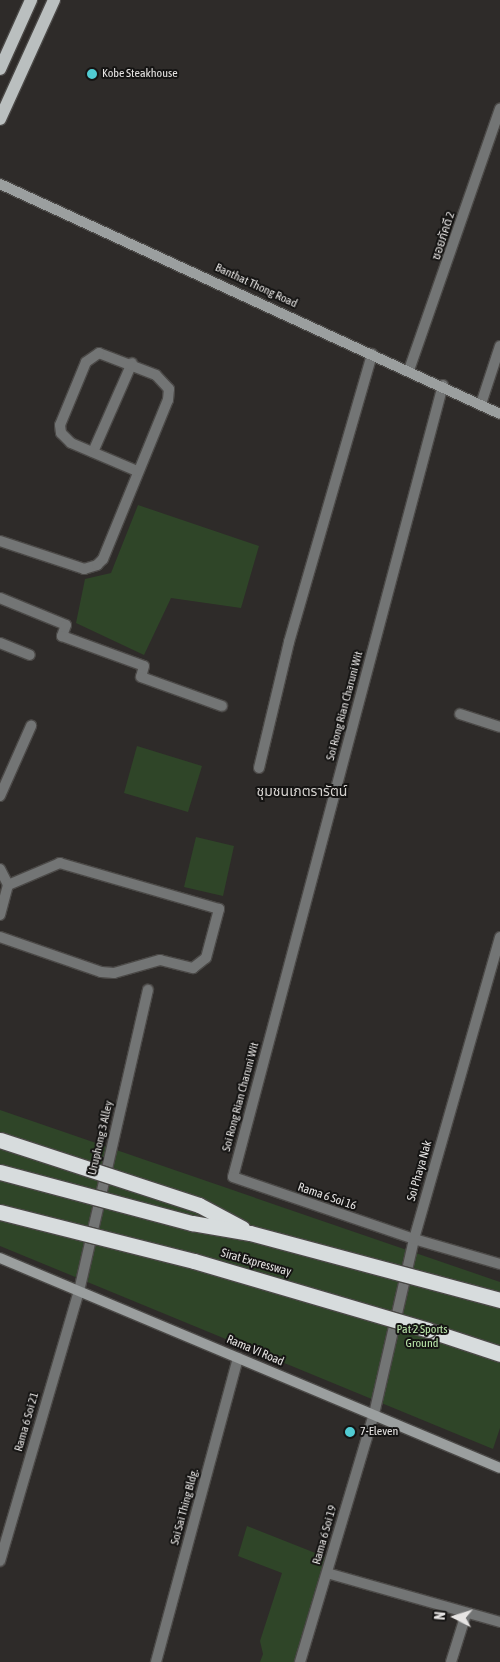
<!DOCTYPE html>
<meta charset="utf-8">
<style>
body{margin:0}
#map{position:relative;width:500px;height:1662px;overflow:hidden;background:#2e2b29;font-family:"Asap Condensed","Noto Sans Thai",sans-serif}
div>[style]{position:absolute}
.green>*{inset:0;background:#2f4528}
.roads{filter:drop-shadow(1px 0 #4b4947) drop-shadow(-1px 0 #4b4947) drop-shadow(0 1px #4b4947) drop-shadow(0 -1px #4b4947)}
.minor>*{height:10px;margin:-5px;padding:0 5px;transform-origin:5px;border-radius:5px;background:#737575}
.secondary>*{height:10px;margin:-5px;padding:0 5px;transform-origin:5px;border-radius:5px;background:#9b9f9f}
.primary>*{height:12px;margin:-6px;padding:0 6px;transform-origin:6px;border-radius:6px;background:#babfbf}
.motorway>*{height:15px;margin:-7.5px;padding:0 7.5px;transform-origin:7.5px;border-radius:7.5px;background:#d7dcdd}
.bridges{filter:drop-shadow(1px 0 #4b4947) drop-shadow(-1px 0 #4b4947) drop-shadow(0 1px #4b4947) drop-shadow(0 -1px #4b4947)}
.motorway-bridge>*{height:15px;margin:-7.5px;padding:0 7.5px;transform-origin:7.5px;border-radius:7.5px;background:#d7dcdd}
.dots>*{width:14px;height:14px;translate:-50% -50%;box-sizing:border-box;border:2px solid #151413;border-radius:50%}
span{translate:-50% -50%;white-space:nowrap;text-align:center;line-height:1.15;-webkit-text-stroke:4px #151413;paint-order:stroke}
.poi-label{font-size:12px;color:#e6e4e3}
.left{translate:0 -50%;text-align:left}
.street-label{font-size:12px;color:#e6e4e3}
.park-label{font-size:12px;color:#bae6aa}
.neighbourhood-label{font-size:14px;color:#d5d2cf}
.north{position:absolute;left:430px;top:1592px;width:50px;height:50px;-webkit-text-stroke:4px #151413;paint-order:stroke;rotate:275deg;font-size:14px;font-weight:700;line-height:20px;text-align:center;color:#e6e4e3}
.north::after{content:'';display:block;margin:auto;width:18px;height:22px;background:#e6e4e3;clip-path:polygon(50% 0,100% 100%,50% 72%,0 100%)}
</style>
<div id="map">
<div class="green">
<i style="clip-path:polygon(138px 505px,259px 546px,241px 608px,171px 598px,144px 655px,76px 623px,85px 579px,111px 573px)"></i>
<i style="clip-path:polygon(137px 746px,202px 766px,188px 812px,124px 793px)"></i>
<i style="clip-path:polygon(196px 837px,234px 846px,223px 896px,184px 887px)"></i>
<i style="clip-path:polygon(0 1110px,500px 1282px,500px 1428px,493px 1449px,0 1246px)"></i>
<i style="clip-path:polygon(247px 1526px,328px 1558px,297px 1662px,260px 1662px,263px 1654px,260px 1641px,282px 1573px,238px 1556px)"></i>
</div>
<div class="roads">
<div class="minor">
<i style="left:409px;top:370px;width:277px;rotate:-70.8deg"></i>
<i style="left:443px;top:385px;width:819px;rotate:104.85deg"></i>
<i style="left:233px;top:1177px;width:191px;rotate:18.9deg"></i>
<i style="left:414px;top:1239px;width:90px;rotate:16.2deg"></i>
<i style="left:481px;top:404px;width:61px;rotate:-71.9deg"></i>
<i style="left:93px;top:452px;width:97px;rotate:-66.3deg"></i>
<i style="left:0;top:541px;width:89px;rotate:18.4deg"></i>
<i style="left:84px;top:569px;width:14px;rotate:-17deg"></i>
<i style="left:97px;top:565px;width:8px;rotate:-45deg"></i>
<i style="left:103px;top:559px;width:172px;rotate:-67.8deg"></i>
<i style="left:168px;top:400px;width:11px;rotate:-85deg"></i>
<i style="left:169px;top:389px;width:19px;rotate:-133deg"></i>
<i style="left:156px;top:375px;width:61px;rotate:-158.9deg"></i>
<i style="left:99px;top:353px;width:16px;rotate:145deg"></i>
<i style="left:86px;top:362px;width:68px;rotate:112.4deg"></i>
<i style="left:60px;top:425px;width:8px;rotate:83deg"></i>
<i style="left:61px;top:433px;width:14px;rotate:45deg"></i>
<i style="left:71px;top:443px;width:72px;rotate:23deg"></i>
<i style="left:0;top:598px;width:71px;rotate:22.2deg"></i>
<i style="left:66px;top:625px;width:12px;rotate:110deg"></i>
<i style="left:62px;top:636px;width:87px;rotate:20.1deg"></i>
<i style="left:144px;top:666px;width:11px;rotate:105deg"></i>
<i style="left:141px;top:677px;width:86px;rotate:19.7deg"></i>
<i style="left:0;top:643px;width:32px;rotate:22deg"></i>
<i style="left:460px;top:714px;width:42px;rotate:18deg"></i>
<i style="left:259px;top:768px;width:130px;rotate:-76.6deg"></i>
<i style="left:289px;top:642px;width:300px;rotate:-73.9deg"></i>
<i style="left:0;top:796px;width:77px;rotate:-66.1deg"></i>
<i style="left:0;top:869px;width:18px;rotate:63deg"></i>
<i style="left:8px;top:885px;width:31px;rotate:105deg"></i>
<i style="left:0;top:937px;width:107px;rotate:19.1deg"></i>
<i style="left:101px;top:972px;width:13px;rotate:4deg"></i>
<i style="left:114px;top:973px;width:48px;rotate:-15.8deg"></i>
<i style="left:160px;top:960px;width:34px;rotate:14deg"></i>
<i style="left:193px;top:968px;width:16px;rotate:-38deg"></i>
<i style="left:206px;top:958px;width:51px;rotate:-75.1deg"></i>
<i style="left:219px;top:909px;width:166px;rotate:-163.9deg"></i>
<i style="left:60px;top:863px;width:56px;rotate:157.1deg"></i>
<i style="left:0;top:1561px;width:281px;rotate:-73.7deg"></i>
<i style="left:79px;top:1291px;width:309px;rotate:-77.1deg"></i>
<i style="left:327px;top:1573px;width:180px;rotate:15.8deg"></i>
<i style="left:156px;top:1662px;width:315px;rotate:-74.9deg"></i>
<i style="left:300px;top:1662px;width:259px;rotate:-73.4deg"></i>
<i style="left:374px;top:1414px;width:180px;rotate:-77.1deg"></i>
<i style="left:414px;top:1239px;width:314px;rotate:-74.1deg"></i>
<i style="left:451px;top:1662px;width:50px;rotate:-72.6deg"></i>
</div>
<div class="secondary">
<i style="left:0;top:184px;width:550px;rotate:24.7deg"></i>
<i style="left:0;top:1258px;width:542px;rotate:22.78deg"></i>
</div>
<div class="primary">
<i style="left:0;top:69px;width:76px;rotate:-65.8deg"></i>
<i style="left:0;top:119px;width:131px;rotate:-65.6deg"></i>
</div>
<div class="motorway">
<i style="left:428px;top:1330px;width:76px;rotate:18.4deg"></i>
</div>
</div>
<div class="bridges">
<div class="motorway-bridge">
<i style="left:0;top:1140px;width:209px;rotate:18.1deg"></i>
<i style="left:199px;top:1205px;width:49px;rotate:28.1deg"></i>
<i style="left:0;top:1172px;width:199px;rotate:14.9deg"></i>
<i style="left:192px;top:1223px;width:59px;rotate:9.8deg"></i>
<i style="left:250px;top:1233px;width:259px;rotate:15deg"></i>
<i style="left:0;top:1212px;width:200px;rotate:14.2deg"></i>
<i style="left:194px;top:1261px;width:244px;rotate:16.4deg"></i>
</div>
</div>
<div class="dots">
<i style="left:92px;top:74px;background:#51ccd3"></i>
<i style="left:350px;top:1432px;background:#51ccd3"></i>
</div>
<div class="poi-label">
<span class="left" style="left:102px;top:74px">Kobe Steakhouse</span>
<span class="left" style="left:360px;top:1432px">7-Eleven</span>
</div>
<div class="street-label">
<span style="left:444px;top:236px;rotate:-72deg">ซอยภัคดี 2</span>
<span style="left:256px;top:286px;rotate:25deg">Banthat Thong Road</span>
<span style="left:345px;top:706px;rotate:-75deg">Soi Rong Rian Charuni Wit</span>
<span style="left:241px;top:1097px;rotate:-75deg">Soi Rong Rian Charuni Wit</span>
<span style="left:101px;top:1138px;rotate:-77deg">Uruphong 3 Alley</span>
<span style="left:420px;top:1171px;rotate:-74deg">Soi Phaya Nak</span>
<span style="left:327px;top:1197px;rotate:19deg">Rama 6 Soi 16</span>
<span style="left:256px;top:1263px;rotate:16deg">Sirat Expressway</span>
<span style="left:255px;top:1351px;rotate:23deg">Rama VI Road</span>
<span style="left:27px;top:1422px;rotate:-74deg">Rama 6 Soi 21</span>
<span style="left:185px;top:1507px;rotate:-75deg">Soi Sai Thing Bldg.</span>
<span style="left:325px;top:1535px;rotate:-74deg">Rama 6 Soi 19</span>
</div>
<div class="park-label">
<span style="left:422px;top:1337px">Pat 2 Sports<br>Ground</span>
</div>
<div class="neighbourhood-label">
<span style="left:302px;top:791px">ชุมชนเภตรารัตน์</span>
</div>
<div class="north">N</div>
</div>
